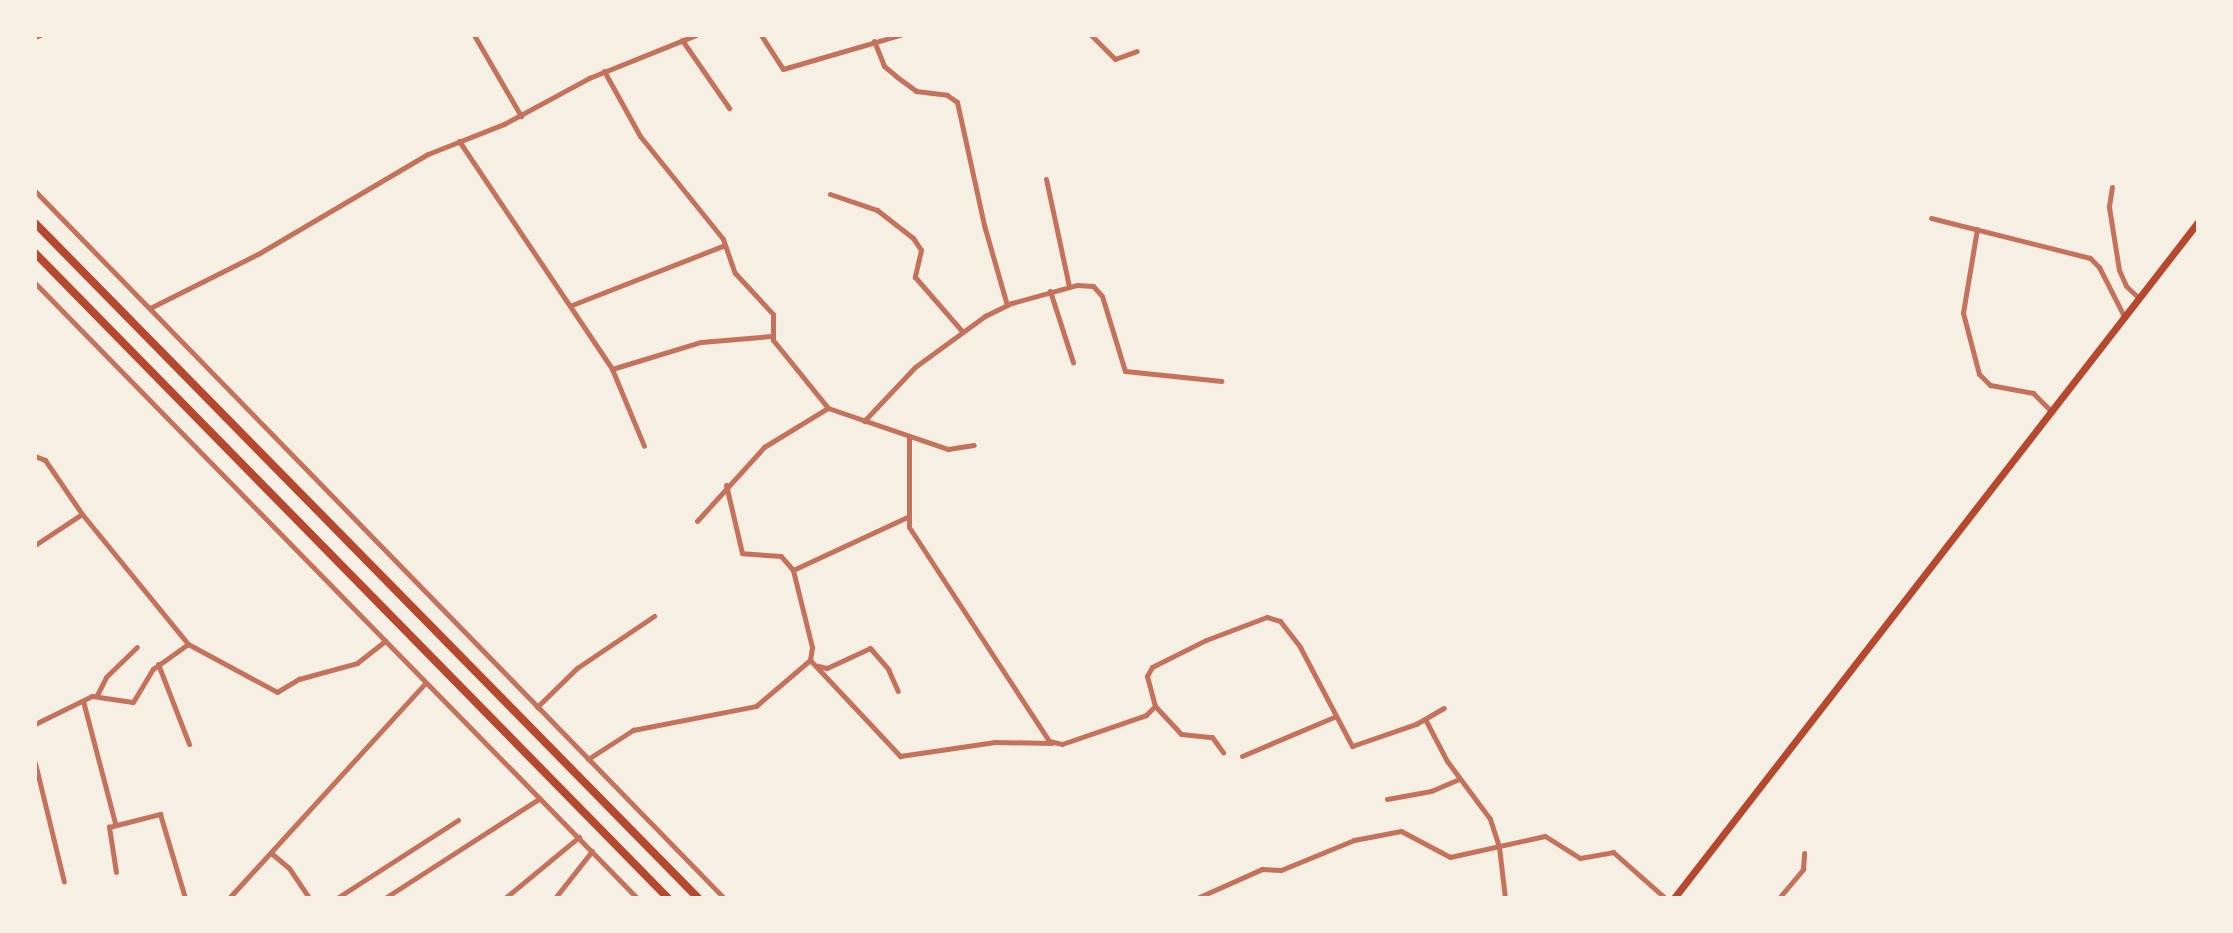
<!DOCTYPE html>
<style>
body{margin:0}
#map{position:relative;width:2233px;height:933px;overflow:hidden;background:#f6efe4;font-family:"DM Sans",sans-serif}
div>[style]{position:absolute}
.minor>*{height:5px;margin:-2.5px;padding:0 2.5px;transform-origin:2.5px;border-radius:2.5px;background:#c5725c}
.secondary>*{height:7px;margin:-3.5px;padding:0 3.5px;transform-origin:3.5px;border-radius:3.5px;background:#b5482f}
.trunk>*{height:8px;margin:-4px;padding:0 4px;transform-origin:4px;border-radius:4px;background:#b5482f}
span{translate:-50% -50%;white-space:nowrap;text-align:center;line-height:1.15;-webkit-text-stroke:6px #f6efe4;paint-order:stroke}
.frame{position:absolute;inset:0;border:37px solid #f6efe4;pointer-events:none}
</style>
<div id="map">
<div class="minor">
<i style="left:474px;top:35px;width:94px;rotate:59.9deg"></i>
<i style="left:761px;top:35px;width:40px;rotate:57.1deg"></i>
<i style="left:783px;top:69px;width:122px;rotate:-16.2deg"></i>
<i style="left:1091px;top:35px;width:34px;rotate:45deg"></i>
<i style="left:1115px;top:59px;width:23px;rotate:-20deg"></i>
<i style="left:35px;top:37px;width:5px;rotate:-22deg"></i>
<i style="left:682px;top:40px;width:83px;rotate:55.3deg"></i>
<i style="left:874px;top:41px;width:27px;rotate:68deg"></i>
<i style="left:884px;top:66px;width:17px;rotate:40deg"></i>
<i style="left:897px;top:77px;width:24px;rotate:36deg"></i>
<i style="left:916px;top:91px;width:31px;rotate:7deg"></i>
<i style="left:947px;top:95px;width:12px;rotate:35deg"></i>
<i style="left:957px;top:102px;width:126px;rotate:77.6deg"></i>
<i style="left:984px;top:225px;width:83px;rotate:74deg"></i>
<i style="left:604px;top:71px;width:74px;rotate:61deg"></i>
<i style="left:640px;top:136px;width:132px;rotate:51.1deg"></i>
<i style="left:723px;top:239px;width:36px;rotate:71deg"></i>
<i style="left:735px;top:273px;width:56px;rotate:47.2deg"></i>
<i style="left:773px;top:314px;width:26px;rotate:90deg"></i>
<i style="left:773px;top:340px;width:87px;rotate:51deg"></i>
<i style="left:828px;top:408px;width:127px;rotate:18.9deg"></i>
<i style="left:948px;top:449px;width:26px;rotate:-9deg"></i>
<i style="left:459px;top:141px;width:275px;rotate:56.1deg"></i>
<i style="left:612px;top:369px;width:83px;rotate:67.4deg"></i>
<i style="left:1046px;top:179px;width:109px;rotate:77.9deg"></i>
<i style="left:2112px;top:187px;width:20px;rotate:99deg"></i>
<i style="left:2109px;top:207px;width:64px;rotate:81deg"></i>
<i style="left:2119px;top:270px;width:17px;rotate:66deg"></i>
<i style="left:2126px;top:286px;width:18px;rotate:43deg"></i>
<i style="left:35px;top:191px;width:987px;rotate:45.74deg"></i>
<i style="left:830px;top:194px;width:50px;rotate:18.8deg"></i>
<i style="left:877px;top:210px;width:46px;rotate:37.9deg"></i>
<i style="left:913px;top:238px;width:14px;rotate:56deg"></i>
<i style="left:921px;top:250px;width:28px;rotate:103deg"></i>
<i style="left:915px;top:277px;width:72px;rotate:49deg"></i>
<i style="left:1931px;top:218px;width:164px;rotate:14.1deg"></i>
<i style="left:2090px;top:258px;width:13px;rotate:45deg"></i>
<i style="left:2099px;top:267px;width:57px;rotate:63deg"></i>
<i style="left:1977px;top:229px;width:85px;rotate:99.5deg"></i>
<i style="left:1963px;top:313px;width:63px;rotate:75.3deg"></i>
<i style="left:1979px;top:374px;width:16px;rotate:45deg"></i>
<i style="left:1990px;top:385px;width:44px;rotate:10.5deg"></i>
<i style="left:2033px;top:393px;width:27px;rotate:45deg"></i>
<i style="left:35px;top:283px;width:861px;rotate:45.61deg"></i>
<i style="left:1050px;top:291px;width:75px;rotate:72.1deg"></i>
<i style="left:572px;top:305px;width:164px;rotate:-21.4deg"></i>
<i style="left:150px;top:308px;width:121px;rotate:-26.6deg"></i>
<i style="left:258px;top:254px;width:197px;rotate:-30.5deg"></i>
<i style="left:428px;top:154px;width:82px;rotate:-21.5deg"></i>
<i style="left:504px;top:124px;width:97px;rotate:-28.4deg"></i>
<i style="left:589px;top:78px;width:115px;rotate:-21.9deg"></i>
<i style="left:612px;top:369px;width:93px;rotate:-16.9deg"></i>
<i style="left:701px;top:342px;width:70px;rotate:-4.9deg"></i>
<i style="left:864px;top:421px;width:74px;rotate:-46.6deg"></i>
<i style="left:915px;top:367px;width:87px;rotate:-36.1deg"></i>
<i style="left:985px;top:316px;width:30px;rotate:-26deg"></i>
<i style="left:1012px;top:303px;width:67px;rotate:-15.5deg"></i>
<i style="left:1077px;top:285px;width:16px;rotate:4deg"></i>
<i style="left:1093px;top:286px;width:13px;rotate:48deg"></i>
<i style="left:1102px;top:296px;width:78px;rotate:73deg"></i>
<i style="left:1125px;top:371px;width:97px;rotate:5.9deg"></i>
<i style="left:909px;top:436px;width:91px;rotate:90deg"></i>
<i style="left:909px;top:527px;width:256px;rotate:56.8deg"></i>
<i style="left:1049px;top:741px;width:13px;rotate:13deg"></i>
<i style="left:1062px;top:744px;width:89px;rotate:-19deg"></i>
<i style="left:1146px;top:715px;width:13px;rotate:-45deg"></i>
<i style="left:1155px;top:706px;width:31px;rotate:-105deg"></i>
<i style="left:1147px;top:676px;width:10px;rotate:-61deg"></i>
<i style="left:1152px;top:667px;width:60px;rotate:-26.6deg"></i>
<i style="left:1206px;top:640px;width:65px;rotate:-20.7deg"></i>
<i style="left:1267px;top:617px;width:14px;rotate:17deg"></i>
<i style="left:1280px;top:621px;width:33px;rotate:52deg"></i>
<i style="left:1300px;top:647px;width:112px;rotate:62.3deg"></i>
<i style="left:1352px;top:746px;width:68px;rotate:-19deg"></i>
<i style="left:1416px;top:724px;width:32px;rotate:-30deg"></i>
<i style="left:35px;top:456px;width:11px;rotate:22deg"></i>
<i style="left:45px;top:460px;width:65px;rotate:55.6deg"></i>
<i style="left:82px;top:514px;width:168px;rotate:50.8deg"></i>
<i style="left:697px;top:521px;width:100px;rotate:-47.8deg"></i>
<i style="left:764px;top:447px;width:75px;rotate:-31.4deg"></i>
<i style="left:35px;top:545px;width:56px;rotate:-33.4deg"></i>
<i style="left:793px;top:570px;width:126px;rotate:-24.9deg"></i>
<i style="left:810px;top:660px;width:132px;rotate:46.8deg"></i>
<i style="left:900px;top:756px;width:96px;rotate:-8.4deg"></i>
<i style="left:995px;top:742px;width:57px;rotate:1deg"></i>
<i style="left:158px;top:664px;width:86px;rotate:68.8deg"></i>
<i style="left:818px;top:666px;width:9px;rotate:13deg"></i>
<i style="left:827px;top:668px;width:47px;rotate:-24.9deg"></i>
<i style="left:870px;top:648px;width:28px;rotate:49deg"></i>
<i style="left:888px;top:669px;width:24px;rotate:66deg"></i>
<i style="left:97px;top:695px;width:20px;rotate:-63deg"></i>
<i style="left:106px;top:677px;width:43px;rotate:-44.1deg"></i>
<i style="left:83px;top:701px;width:126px;rotate:75.3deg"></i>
<i style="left:1155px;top:706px;width:38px;rotate:47deg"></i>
<i style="left:1181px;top:734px;width:31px;rotate:6deg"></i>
<i style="left:1212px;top:737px;width:19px;rotate:54deg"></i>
<i style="left:537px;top:707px;width:56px;rotate:-44.3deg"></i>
<i style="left:577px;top:668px;width:93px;rotate:-34deg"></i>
<i style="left:1425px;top:719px;width:47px;rotate:62.4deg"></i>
<i style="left:1447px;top:761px;width:72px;rotate:53.4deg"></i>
<i style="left:1490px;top:819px;width:29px;rotate:72deg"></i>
<i style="left:1499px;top:847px;width:51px;rotate:83.3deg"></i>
<i style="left:35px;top:724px;width:64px;rotate:-26.2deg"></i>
<i style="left:92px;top:696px;width:41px;rotate:8.3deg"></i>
<i style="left:133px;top:702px;width:39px;rotate:-59deg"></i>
<i style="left:153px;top:669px;width:43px;rotate:-35.5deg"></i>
<i style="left:188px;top:644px;width:101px;rotate:28.3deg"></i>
<i style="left:277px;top:692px;width:26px;rotate:-31deg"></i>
<i style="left:299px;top:679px;width:60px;rotate:-15.4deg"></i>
<i style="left:357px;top:663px;width:36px;rotate:-38deg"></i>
<i style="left:1242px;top:756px;width:100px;rotate:-23deg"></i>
<i style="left:588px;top:759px;width:54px;rotate:-32.8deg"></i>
<i style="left:633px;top:730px;width:125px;rotate:-11deg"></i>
<i style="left:756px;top:706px;width:71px;rotate:-40.4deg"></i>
<i style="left:810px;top:660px;width:13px;rotate:-81deg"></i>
<i style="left:812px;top:647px;width:79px;rotate:-103.9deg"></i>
<i style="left:793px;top:570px;width:18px;rotate:-131deg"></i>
<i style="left:781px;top:556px;width:39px;rotate:-176deg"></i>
<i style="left:742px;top:553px;width:70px;rotate:-103.2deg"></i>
<i style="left:35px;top:763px;width:122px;rotate:76.3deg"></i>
<i style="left:1387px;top:799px;width:45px;rotate:-10.3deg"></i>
<i style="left:1431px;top:791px;width:30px;rotate:-23deg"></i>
<i style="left:271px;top:853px;width:23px;rotate:40deg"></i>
<i style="left:289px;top:868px;width:36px;rotate:56deg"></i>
<i style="left:116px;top:872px;width:46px;rotate:-98.8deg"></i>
<i style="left:109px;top:827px;width:53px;rotate:-14.3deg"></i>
<i style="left:160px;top:814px;width:88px;rotate:73.4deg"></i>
<i style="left:229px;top:898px;width:291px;rotate:-47.6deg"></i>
<i style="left:337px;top:898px;width:144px;rotate:-32.8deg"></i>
<i style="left:385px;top:898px;width:184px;rotate:-32.8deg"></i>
<i style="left:505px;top:898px;width:96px;rotate:-39.5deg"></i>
<i style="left:555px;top:898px;width:60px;rotate:-51.8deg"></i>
<i style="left:1197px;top:898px;width:71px;rotate:-24deg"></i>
<i style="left:1262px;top:869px;width:19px;rotate:3deg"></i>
<i style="left:1281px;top:870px;width:79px;rotate:-22.3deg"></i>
<i style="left:1354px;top:840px;width:48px;rotate:-10.8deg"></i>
<i style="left:1401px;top:831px;width:55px;rotate:28deg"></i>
<i style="left:1450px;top:857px;width:97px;rotate:-12.5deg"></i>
<i style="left:1545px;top:836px;width:41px;rotate:32.2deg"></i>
<i style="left:1580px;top:858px;width:34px;rotate:-10deg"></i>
<i style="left:1613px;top:852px;width:69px;rotate:41.5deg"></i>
<i style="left:1779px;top:898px;width:38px;rotate:-50deg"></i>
<i style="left:1803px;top:869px;width:16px;rotate:-86deg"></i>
</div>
<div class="secondary">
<i style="left:1674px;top:898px;width:855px;rotate:-52.22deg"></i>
</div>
<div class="trunk">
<i style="left:35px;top:223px;width:946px;rotate:45.51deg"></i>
<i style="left:35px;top:253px;width:904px;rotate:45.54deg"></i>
</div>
<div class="frame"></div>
</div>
